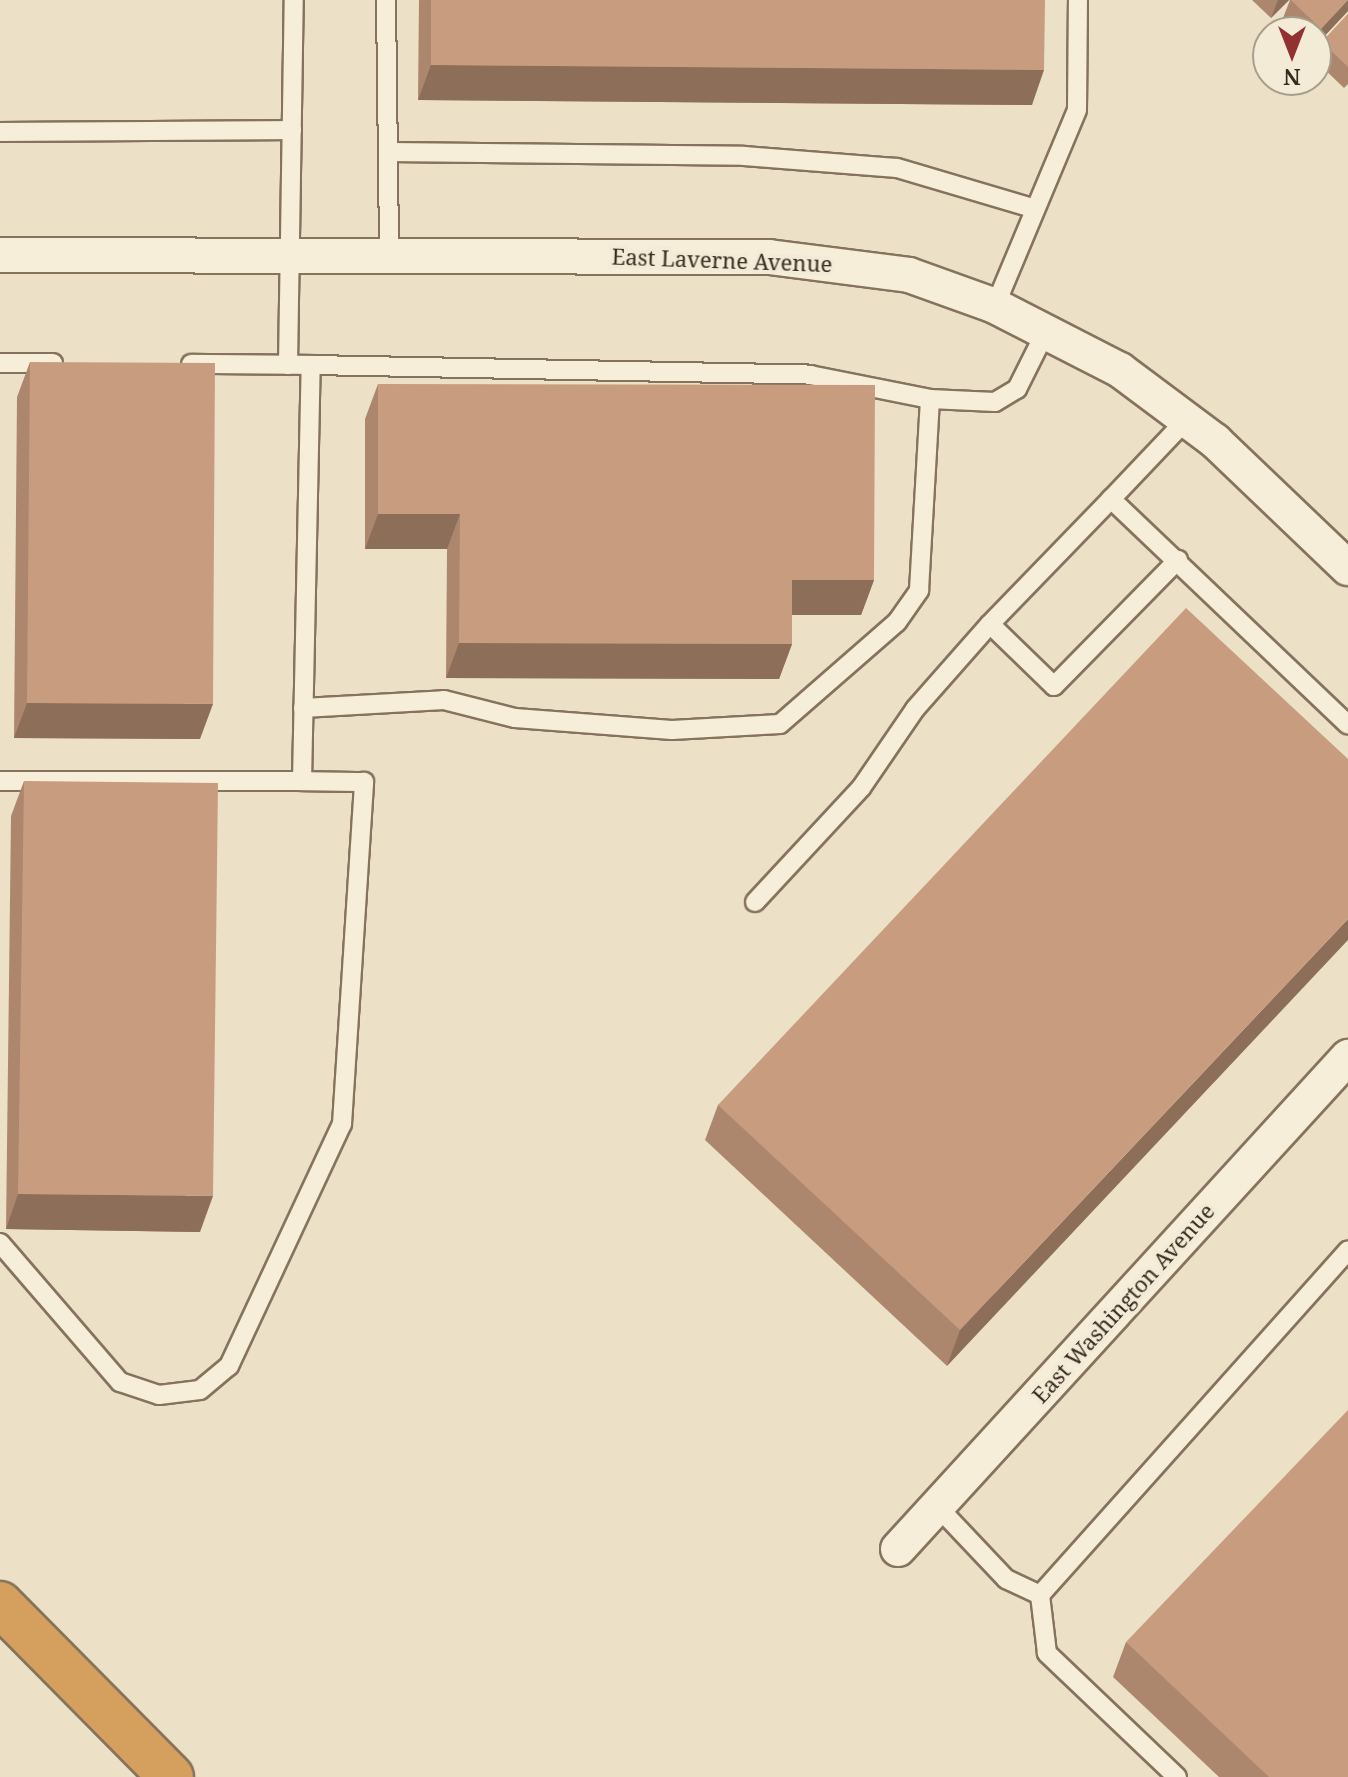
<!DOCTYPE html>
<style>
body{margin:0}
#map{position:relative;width:1348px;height:1777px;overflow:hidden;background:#ece1c7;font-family:"Noto Serif",serif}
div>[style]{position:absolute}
.roads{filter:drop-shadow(2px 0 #86735d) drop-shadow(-2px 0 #86735d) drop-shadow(0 2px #86735d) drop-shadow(0 -2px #86735d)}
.service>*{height:18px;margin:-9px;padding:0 9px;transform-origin:9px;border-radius:9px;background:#f7eeda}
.minor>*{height:34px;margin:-17px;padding:0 17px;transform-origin:17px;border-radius:17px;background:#f7eeda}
.motorway>*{height:44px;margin:-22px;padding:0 22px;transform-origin:22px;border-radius:22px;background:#d5a05d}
.wall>*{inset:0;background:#ac876d}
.shaded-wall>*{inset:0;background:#8c6e59}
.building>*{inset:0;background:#c89d7f}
span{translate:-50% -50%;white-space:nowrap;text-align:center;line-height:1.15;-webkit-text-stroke:8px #f4ebd6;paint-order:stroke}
.street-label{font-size:22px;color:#372b20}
.north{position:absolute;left:1252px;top:16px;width:80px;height:80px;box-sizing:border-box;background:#f4ebd6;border:2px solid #a89e8d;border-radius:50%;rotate:180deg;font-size:22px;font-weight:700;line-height:32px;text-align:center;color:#372b20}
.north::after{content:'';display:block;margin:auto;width:28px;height:36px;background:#923132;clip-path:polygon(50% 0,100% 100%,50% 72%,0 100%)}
</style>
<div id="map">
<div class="roads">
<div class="service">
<i style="left:386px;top:0;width:255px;rotate:89.3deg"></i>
<i style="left:0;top:132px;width:292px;rotate:-0.4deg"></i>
<i style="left:388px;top:152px;width:356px;rotate:0.6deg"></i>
<i style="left:744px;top:156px;width:153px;rotate:4.5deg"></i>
<i style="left:897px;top:168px;width:144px;rotate:16.5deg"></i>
<i style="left:995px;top:306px;width:212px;rotate:-67.3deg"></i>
<i style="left:1077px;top:110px;width:110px;rotate:-89.5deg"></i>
<i style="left:0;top:363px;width:53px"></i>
<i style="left:288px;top:365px;width:365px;rotate:-89.1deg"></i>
<i style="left:311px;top:365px;width:499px;rotate:1.1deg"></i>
<i style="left:810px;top:375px;width:122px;rotate:11.3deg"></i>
<i style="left:930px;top:399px;width:65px;rotate:2.6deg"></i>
<i style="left:995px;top:402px;width:26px;rotate:-31deg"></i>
<i style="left:1017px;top:389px;width:67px;rotate:-63.4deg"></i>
<i style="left:1188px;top:418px;width:112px;rotate:133.5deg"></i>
<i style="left:1111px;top:499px;width:327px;rotate:43.6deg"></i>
<i style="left:990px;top:624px;width:89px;rotate:44.1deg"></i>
<i style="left:1054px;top:686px;width:177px;rotate:-45.5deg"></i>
<i style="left:303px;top:708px;width:141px;rotate:-3.2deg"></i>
<i style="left:444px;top:700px;width:73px;rotate:14.2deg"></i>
<i style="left:515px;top:718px;width:157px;rotate:4.4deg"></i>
<i style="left:672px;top:730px;width:108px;rotate:-3.2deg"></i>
<i style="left:780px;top:724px;width:155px;rotate:-41.1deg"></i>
<i style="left:897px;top:622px;width:39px;rotate:-55deg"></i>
<i style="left:919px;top:590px;width:191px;rotate:-86.7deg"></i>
<i style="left:0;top:781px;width:302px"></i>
<i style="left:302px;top:781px;width:416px;rotate:-88.8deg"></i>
<i style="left:311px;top:365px;width:120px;rotate:-179.5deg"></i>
<i style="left:755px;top:902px;width:156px;rotate:-47.1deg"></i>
<i style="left:861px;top:788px;width:96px;rotate:-55.6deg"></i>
<i style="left:915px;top:709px;width:113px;rotate:-48.6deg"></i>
<i style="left:990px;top:624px;width:174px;rotate:-45.9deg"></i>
<i style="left:0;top:1243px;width:184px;rotate:49.2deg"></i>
<i style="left:120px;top:1382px;width:41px;rotate:18.4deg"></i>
<i style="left:159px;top:1395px;width:41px;rotate:-7deg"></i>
<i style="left:200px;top:1390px;width:38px;rotate:-40deg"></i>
<i style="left:229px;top:1366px;width:267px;rotate:-65deg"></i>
<i style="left:342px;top:1124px;width:343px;rotate:-86.3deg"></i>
<i style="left:364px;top:782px;width:62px;rotate:-179.1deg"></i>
<i style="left:937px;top:1506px;width:100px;rotate:46.6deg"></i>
<i style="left:1006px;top:1579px;width:38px;rotate:25deg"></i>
<i style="left:1177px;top:1777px;width:180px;rotate:-136.4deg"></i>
<i style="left:1047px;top:1653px;width:58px;rotate:-96.9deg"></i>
<i style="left:1040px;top:1595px;width:462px;rotate:-48.2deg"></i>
</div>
<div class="minor">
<i style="left:0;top:255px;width:769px;rotate:0.15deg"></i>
<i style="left:769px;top:257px;width:141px;rotate:7.3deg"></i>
<i style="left:909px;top:275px;width:91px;rotate:19.8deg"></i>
<i style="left:995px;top:306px;width:140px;rotate:27.1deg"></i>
<i style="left:1120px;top:370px;width:119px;rotate:36.8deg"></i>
<i style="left:1215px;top:441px;width:184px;rotate:43.7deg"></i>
<i style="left:898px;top:1549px;width:667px;rotate:-47.55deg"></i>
</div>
<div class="motorway">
<i style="left:0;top:1604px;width:243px;rotate:45.3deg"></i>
</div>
</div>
<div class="wall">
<i style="clip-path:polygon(419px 0,1045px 0,1032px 105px,418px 100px)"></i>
<i style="clip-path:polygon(1252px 0,1289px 0,1271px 18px)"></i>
<i style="clip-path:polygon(1290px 0,1348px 0,1348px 11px,1316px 45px,1316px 32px,1299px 32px,1283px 18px)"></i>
<i style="clip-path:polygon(1348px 14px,1348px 84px,1344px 88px,1316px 61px,1316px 58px,1322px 42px)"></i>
<i style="clip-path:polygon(30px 362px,200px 739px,14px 738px,17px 397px)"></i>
<i style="clip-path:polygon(378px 384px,874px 580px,861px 615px,792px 615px,792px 644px,779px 679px,446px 678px,447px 549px,365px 549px,365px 419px)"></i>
<i style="clip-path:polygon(1348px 759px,947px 1366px,705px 1140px,718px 1105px)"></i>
<i style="clip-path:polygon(24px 781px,200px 1232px,6px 1229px,11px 816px)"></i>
<i style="clip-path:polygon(1126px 1642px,1348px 1777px,1219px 1777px,1113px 1677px)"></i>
</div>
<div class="shaded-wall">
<i style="clip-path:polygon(1278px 0,1289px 0,1271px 18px)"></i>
<i style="clip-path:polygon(1348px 0,1348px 11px,1316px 45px,1321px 29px)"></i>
<i style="clip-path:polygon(431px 65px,1044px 70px,1032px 105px,418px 100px)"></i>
<i style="clip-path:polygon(378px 514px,460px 514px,447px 549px,365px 549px)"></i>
<i style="clip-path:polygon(792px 580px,874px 580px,861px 615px,779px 615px)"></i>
<i style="clip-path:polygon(459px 643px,792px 644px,779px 679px,446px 678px)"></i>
<i style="clip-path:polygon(27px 703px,213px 704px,200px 739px,14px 738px)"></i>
<i style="clip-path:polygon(1348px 919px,1348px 940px,947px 1366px,960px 1330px)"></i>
<i style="clip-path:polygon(18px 1194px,213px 1196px,200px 1232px,6px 1229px)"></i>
</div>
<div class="building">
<i style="clip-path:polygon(431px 0,1045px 0,1044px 70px,431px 65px)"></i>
<i style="clip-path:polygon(1291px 0,1348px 0,1321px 29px)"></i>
<i style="clip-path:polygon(1348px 14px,1348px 67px,1322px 42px)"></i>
<i style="clip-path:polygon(30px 362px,215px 363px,213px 704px,27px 703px)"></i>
<i style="clip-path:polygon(378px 384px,875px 385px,874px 580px,792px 580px,792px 644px,459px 643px,460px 514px,378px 514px)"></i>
<i style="clip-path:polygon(1186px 608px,1348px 759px,1348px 919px,960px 1330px,718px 1105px)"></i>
<i style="clip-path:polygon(24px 781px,218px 783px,213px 1196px,18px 1194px)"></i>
<i style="clip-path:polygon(1348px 1410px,1348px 1777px,1269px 1777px,1126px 1642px)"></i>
</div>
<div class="street-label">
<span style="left:722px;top:260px;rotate:2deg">East Laverne Avenue</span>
<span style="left:1123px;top:1303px;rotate:-48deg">East Washington Avenue</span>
</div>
<div class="north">N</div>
</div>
